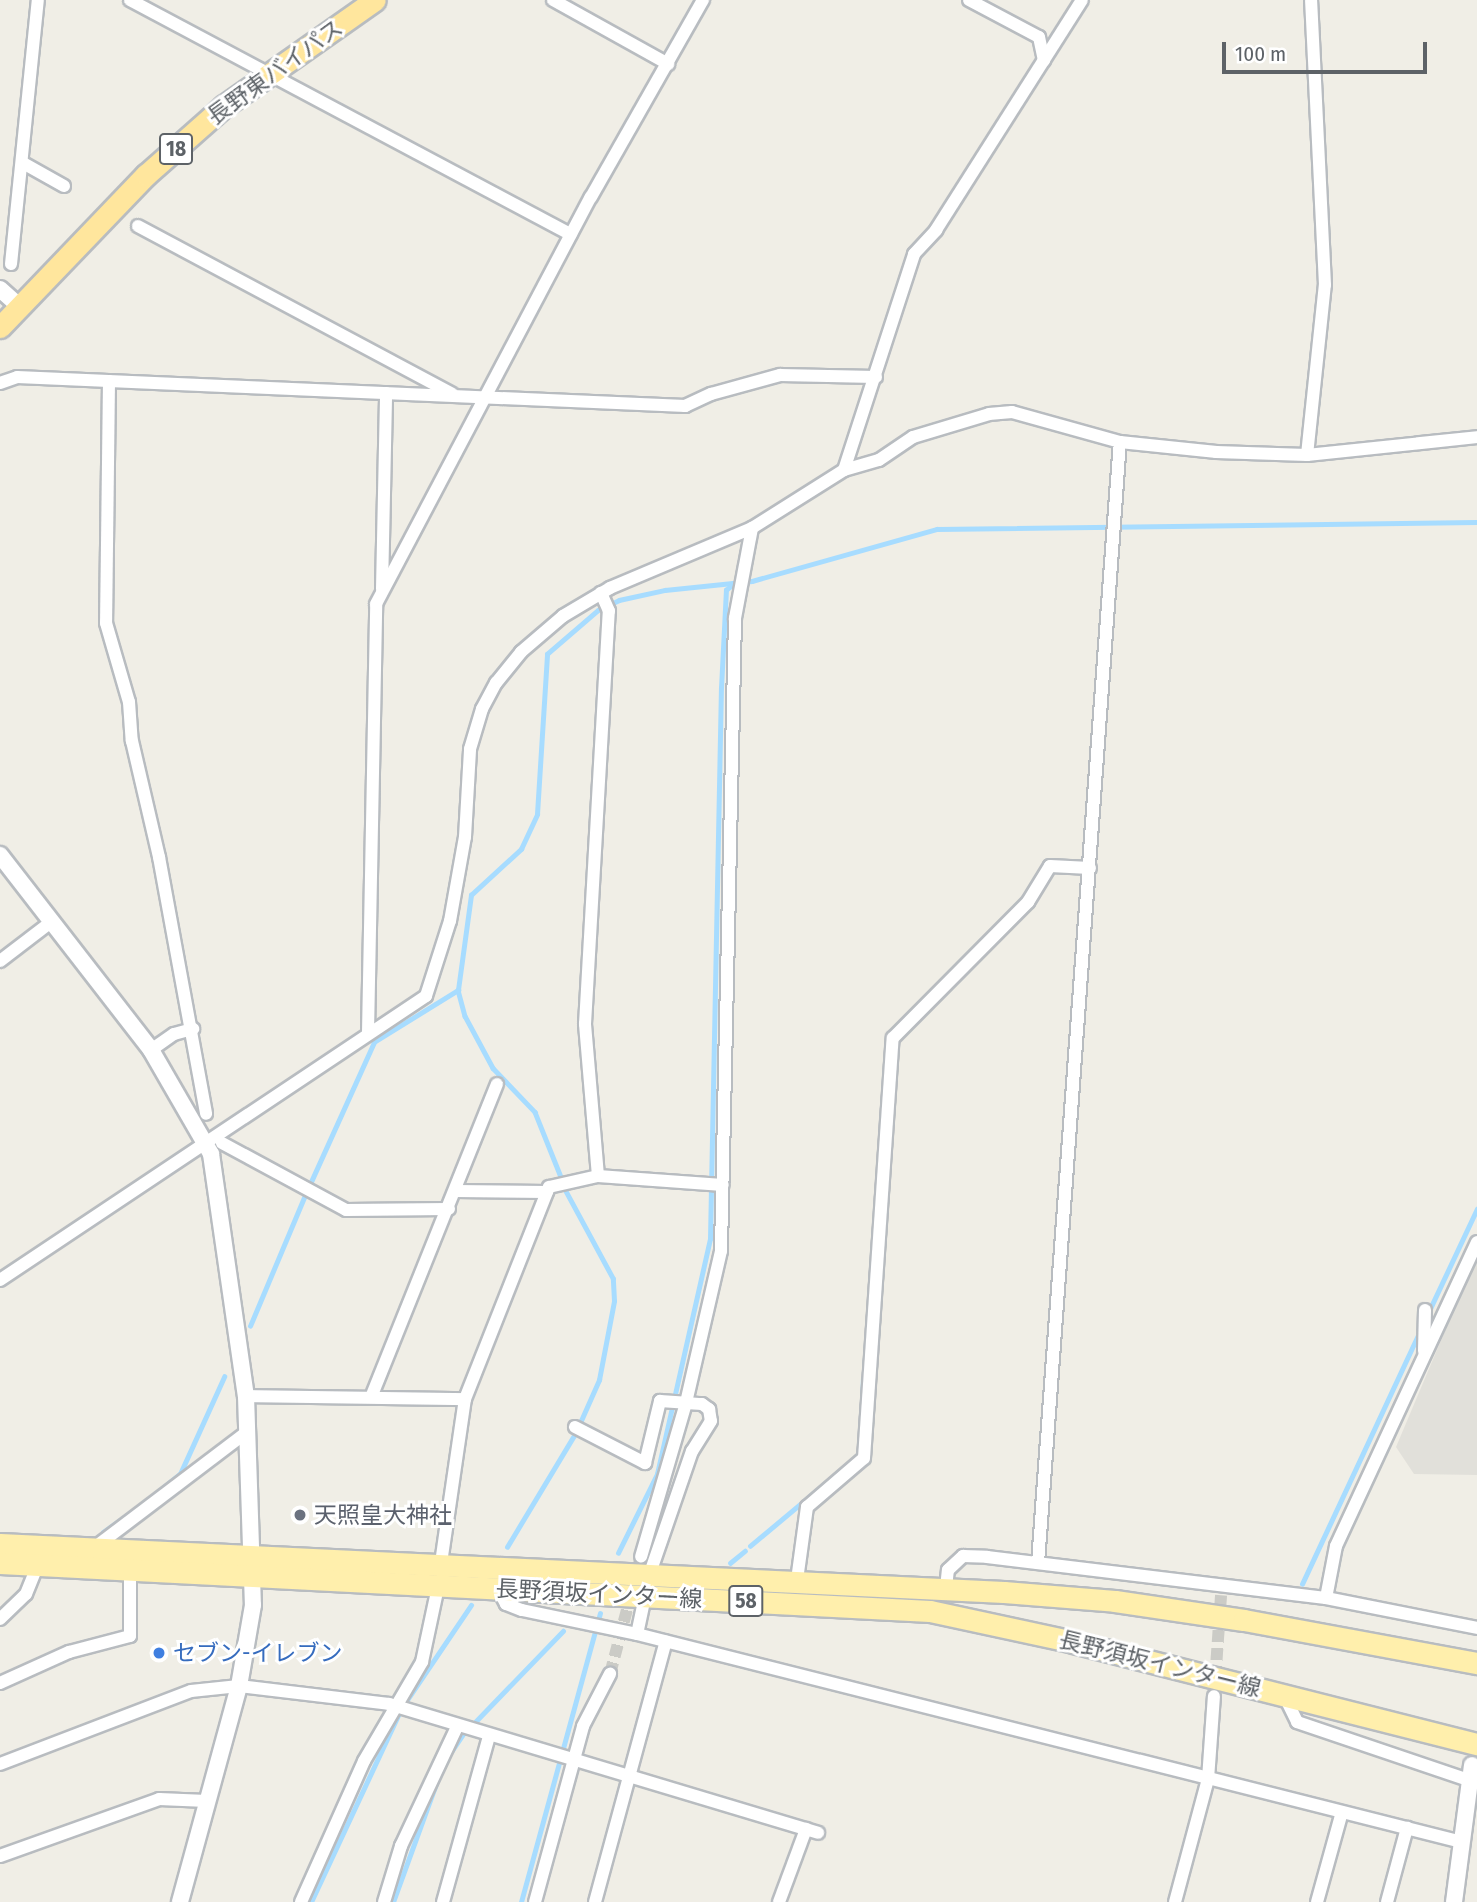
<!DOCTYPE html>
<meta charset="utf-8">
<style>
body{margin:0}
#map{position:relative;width:1477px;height:1902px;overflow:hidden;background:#f0eee6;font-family:"Fira Sans Condensed","Noto Sans JP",sans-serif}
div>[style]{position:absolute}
.industrial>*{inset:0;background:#e1e0da}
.stream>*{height:4.5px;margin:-2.25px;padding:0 2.25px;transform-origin:2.25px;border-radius:2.25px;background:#a7dcff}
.minor-tunnel>*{height:12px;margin-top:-6px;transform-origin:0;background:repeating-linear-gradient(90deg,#cbcbc6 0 12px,transparent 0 18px)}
.roads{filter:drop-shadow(2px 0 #b8bcc0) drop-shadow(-2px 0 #b8bcc0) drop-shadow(0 2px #b8bcc0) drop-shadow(0 -2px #b8bcc0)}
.minor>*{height:12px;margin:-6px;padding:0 6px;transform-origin:6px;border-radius:6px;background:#fff}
.tertiary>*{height:16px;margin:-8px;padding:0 8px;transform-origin:8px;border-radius:8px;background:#fff}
.primary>*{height:21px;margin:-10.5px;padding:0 10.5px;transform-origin:10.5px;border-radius:10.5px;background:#ffefac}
.trunk>*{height:21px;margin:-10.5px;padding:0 10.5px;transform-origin:10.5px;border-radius:10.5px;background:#ffe69d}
.dots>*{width:19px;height:19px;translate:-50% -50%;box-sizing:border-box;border:4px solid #fff;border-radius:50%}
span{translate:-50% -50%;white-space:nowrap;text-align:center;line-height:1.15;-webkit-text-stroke:6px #fff;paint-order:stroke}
.shield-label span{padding:2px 5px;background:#fff;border:2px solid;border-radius:5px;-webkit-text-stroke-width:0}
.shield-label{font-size:21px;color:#5d6267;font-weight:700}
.street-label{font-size:23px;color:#5d6267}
.worship-label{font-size:23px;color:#5b616d}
.left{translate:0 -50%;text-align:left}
.shop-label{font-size:23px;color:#366cbe}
.scale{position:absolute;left:1222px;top:42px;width:205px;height:32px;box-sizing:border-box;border:4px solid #5d6267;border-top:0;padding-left:9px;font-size:21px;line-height:24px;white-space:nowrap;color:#5d6267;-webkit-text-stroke:5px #fff;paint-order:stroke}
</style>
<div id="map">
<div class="industrial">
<i style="clip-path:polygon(1477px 1255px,1477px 1475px,1414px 1474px,1396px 1447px)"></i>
</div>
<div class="stream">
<i style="left:458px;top:990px;width:27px;rotate:75deg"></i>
<i style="left:465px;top:1016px;width:59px;rotate:61.7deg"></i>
<i style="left:493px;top:1068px;width:61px;rotate:46.3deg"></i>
<i style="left:535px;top:1112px;width:70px;rotate:68.2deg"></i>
<i style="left:310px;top:1184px;width:156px;rotate:-65.7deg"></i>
<i style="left:374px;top:1042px;width:99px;rotate:-31.8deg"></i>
<i style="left:458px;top:990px;width:96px;rotate:-82.2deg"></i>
<i style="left:471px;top:895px;width:68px;rotate:-42.6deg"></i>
<i style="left:521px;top:849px;width:38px;rotate:-65deg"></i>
<i style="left:537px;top:814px;width:160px;rotate:-86.4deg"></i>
<i style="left:547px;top:654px;width:67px;rotate:-40.8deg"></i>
<i style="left:598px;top:610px;width:23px;rotate:-25deg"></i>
<i style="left:619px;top:600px;width:47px;rotate:-12.3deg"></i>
<i style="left:665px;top:590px;width:87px;rotate:-5.9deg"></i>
<i style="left:752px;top:581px;width:192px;rotate:-15.7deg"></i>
<i style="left:937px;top:529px;width:540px;rotate:-0.74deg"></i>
<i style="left:1428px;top:1313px;width:115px;rotate:-64.8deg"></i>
<i style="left:250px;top:1326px;width:142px;rotate:-67.2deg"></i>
<i style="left:864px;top:1372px;width:27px;rotate:-86deg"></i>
<i style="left:862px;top:1405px;width:26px;rotate:-88deg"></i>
<i style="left:155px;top:1494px;width:32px;rotate:-39deg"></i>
<i style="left:180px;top:1474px;width:107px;rotate:-65.6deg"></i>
<i style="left:103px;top:1532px;width:38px;rotate:-35deg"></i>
<i style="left:750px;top:1546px;width:111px;rotate:-39.9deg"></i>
<i style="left:507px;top:1547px;width:134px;rotate:-59deg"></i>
<i style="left:576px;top:1432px;width:57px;rotate:-66.1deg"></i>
<i style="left:599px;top:1380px;width:80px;rotate:-79.2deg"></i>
<i style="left:614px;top:1301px;width:22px;rotate:-93deg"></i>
<i style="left:613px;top:1279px;width:99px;rotate:-118.4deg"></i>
<i style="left:618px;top:1553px;width:88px;rotate:-63.7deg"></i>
<i style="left:657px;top:1474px;width:241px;rotate:-77.3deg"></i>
<i style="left:710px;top:1239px;width:551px;rotate:-88.86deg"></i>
<i style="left:721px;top:688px;width:98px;rotate:-87.1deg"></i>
<i style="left:726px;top:590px;width:8px;rotate:-40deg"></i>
<i style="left:730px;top:1563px;width:19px;rotate:-39deg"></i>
<i style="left:1302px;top:1584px;width:279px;rotate:-65deg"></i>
<i style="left:405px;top:1703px;width:118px;rotate:-56deg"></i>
<i style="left:476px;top:1721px;width:125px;rotate:-46deg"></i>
<i style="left:451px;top:1752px;width:23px;rotate:-56deg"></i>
<i style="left:311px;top:1902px;width:208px;rotate:-65deg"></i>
<i style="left:393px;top:1902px;width:129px;rotate:-70deg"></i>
<i style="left:521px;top:1902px;width:299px;rotate:-74.7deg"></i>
</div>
<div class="minor-tunnel">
<i style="left:610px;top:1674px;width:121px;rotate:-75.2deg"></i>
<i style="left:1214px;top:1696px;width:101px;rotate:-86deg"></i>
</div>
<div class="roads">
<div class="minor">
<i style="left:130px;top:0;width:499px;rotate:28deg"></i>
<i style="left:553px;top:0;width:132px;rotate:29.1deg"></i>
<i style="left:969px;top:0;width:79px;rotate:27.9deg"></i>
<i style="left:1039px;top:37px;width:24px;rotate:78deg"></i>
<i style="left:23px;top:163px;width:47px;rotate:29.3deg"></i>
<i style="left:138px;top:226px;width:356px;rotate:28.1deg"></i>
<i style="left:11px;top:264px;width:265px;rotate:-84.2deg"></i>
<i style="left:109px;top:381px;width:242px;rotate:90.7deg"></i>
<i style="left:106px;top:623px;width:82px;rotate:73.8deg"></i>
<i style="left:129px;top:702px;width:39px;rotate:86deg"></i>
<i style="left:132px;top:741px;width:119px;rotate:76.9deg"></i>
<i style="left:159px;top:857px;width:261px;rotate:79.6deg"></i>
<i style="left:0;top:383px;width:18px;rotate:-19deg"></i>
<i style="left:17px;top:377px;width:669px;rotate:2.49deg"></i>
<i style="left:685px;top:406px;width:29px;rotate:-25deg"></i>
<i style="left:711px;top:394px;width:72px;rotate:-15.4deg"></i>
<i style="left:780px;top:375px;width:96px;rotate:1.2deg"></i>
<i style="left:1307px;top:455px;width:171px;rotate:-84deg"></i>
<i style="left:1325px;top:285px;width:285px;rotate:-92.8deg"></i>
<i style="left:844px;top:470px;width:227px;rotate:-72deg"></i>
<i style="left:914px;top:254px;width:33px;rotate:-47deg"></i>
<i style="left:936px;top:230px;width:272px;rotate:-57.6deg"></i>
<i style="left:752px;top:528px;width:92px;rotate:100.7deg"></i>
<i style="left:735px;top:618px;width:633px;rotate:91.27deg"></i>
<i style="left:721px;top:1251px;width:156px;rotate:103deg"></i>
<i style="left:686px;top:1403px;width:16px;rotate:4deg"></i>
<i style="left:702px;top:1404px;width:9px;rotate:36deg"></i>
<i style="left:709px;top:1409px;width:12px;rotate:81deg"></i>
<i style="left:711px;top:1421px;width:36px;rotate:122deg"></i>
<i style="left:692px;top:1451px;width:129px;rotate:109deg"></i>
<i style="left:650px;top:1573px;width:62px;rotate:102deg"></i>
<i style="left:637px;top:1634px;width:847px;rotate:14.15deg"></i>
<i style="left:382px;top:589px;width:196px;rotate:-88.8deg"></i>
<i style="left:0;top:961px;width:64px;rotate:-37.4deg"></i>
<i style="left:368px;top:1033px;width:429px;rotate:-88.9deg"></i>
<i style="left:376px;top:604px;width:460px;rotate:-62.2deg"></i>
<i style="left:591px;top:197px;width:227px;rotate:-60.4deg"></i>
<i style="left:151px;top:1050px;width:28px;rotate:-35deg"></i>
<i style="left:174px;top:1034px;width:20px;rotate:-15deg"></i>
<i style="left:222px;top:1143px;width:141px;rotate:28.4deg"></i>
<i style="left:346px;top:1210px;width:103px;rotate:-0.6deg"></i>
<i style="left:598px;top:1176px;width:153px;rotate:-94.9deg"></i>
<i style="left:585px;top:1024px;width:414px;rotate:-86.7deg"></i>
<i style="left:609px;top:611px;width:20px;rotate:-114deg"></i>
<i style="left:456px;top:1191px;width:91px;rotate:0.6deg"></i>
<i style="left:0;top:1280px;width:512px;rotate:-33.69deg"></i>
<i style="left:426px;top:996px;width:79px;rotate:-72.3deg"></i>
<i style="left:450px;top:921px;width:85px;rotate:-79.9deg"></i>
<i style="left:465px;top:837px;width:88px;rotate:-86.7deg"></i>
<i style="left:470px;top:749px;width:42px;rotate:-73.3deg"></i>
<i style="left:482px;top:709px;width:30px;rotate:-62deg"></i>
<i style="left:496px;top:683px;width:40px;rotate:-51deg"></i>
<i style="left:521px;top:652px;width:55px;rotate:-40.6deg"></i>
<i style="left:563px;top:616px;width:55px;rotate:-30.8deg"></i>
<i style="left:610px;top:588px;width:154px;rotate:-22.9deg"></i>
<i style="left:752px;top:528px;width:109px;rotate:-32.2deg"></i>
<i style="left:844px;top:470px;width:36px;rotate:-16deg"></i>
<i style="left:879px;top:460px;width:41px;rotate:-34.1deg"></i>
<i style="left:913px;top:437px;width:79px;rotate:-16.8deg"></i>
<i style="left:989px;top:414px;width:23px;rotate:-5deg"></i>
<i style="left:1012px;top:412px;width:112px;rotate:15.5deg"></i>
<i style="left:1120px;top:442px;width:97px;rotate:5.9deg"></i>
<i style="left:1216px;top:452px;width:91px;rotate:1.9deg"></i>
<i style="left:1307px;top:455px;width:171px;rotate:-6deg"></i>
<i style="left:1424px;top:1351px;width:41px;rotate:-88.6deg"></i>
<i style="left:372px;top:1395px;width:335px;rotate:-68.1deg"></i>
<i style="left:246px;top:1396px;width:219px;rotate:0.8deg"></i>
<i style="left:575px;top:1427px;width:79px;rotate:27.2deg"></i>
<i style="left:645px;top:1463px;width:64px;rotate:-76.4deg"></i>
<i style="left:660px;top:1401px;width:26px;rotate:4deg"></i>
<i style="left:686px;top:1403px;width:160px;rotate:106.3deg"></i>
<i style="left:94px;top:1548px;width:193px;rotate:-37.2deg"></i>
<i style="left:441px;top:1563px;width:166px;rotate:-81.7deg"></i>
<i style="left:465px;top:1399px;width:228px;rotate:-68.4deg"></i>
<i style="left:549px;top:1187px;width:50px;rotate:-12.7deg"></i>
<i style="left:598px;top:1176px;width:125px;rotate:4.1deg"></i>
<i style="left:1038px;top:1563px;width:1124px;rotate:-85.82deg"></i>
<i style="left:797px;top:1580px;width:74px;rotate:-82.2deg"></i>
<i style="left:807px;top:1507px;width:75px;rotate:-40.7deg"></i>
<i style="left:864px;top:1458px;width:421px;rotate:-86.1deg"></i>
<i style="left:893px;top:1038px;width:192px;rotate:-45.2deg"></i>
<i style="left:1028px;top:902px;width:42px;rotate:-58.6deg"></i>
<i style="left:1050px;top:866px;width:40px;rotate:2.9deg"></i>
<i style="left:946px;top:1588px;width:18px;rotate:-84deg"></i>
<i style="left:948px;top:1570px;width:21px;rotate:-43deg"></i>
<i style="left:963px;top:1556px;width:24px;rotate:2deg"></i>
<i style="left:987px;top:1557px;width:341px;rotate:6.9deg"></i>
<i style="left:1326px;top:1598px;width:154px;rotate:11.2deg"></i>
<i style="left:498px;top:1589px;width:17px;rotate:62deg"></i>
<i style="left:506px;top:1604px;width:17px;rotate:21deg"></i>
<i style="left:522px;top:1610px;width:117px;rotate:11.8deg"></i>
<i style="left:1326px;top:1598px;width:53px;rotate:-79.1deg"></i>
<i style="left:1336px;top:1546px;width:335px;rotate:-65.1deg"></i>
<i style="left:0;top:1619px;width:36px;rotate:-44deg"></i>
<i style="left:26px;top:1594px;width:31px;rotate:-68deg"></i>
<i style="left:0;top:1683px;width:76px;rotate:-24.2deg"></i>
<i style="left:69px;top:1652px;width:63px;rotate:-14.7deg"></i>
<i style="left:130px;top:1636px;width:63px;rotate:-90deg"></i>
<i style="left:1284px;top:1695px;width:30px;rotate:64deg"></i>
<i style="left:1297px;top:1722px;width:181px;rotate:18.7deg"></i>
<i style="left:0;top:1764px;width:204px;rotate:-20.9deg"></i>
<i style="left:191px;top:1691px;width:48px;rotate:-5.9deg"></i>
<i style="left:239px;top:1686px;width:151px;rotate:6.8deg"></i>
<i style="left:389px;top:1704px;width:448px;rotate:16.7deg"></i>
<i style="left:0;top:1856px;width:169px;rotate:-19.7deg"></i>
<i style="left:159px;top:1799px;width:48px;rotate:2.4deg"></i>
<i style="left:301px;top:1902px;width:154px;rotate:-65.9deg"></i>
<i style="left:364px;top:1761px;width:115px;rotate:-59.6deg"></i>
<i style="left:422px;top:1662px;width:77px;rotate:-78deg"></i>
<i style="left:384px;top:1902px;width:59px;rotate:-73.1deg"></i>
<i style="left:401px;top:1846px;width:132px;rotate:-64.8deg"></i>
<i style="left:443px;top:1902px;width:172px;rotate:-74.5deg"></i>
<i style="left:535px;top:1902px;width:182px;rotate:-74.7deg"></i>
<i style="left:583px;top:1726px;width:59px;rotate:-62.6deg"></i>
<i style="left:595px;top:1902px;width:270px;rotate:-74.8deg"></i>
<i style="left:779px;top:1902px;width:78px;rotate:-69.7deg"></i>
<i style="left:1175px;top:1902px;width:127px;rotate:-75deg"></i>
<i style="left:1208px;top:1779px;width:83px;rotate:-85.9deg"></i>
<i style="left:1317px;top:1902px;width:93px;rotate:-74.5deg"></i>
<i style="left:1387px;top:1902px;width:77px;rotate:-74.9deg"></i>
</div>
<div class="tertiary">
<i style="left:0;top:289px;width:24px;rotate:42deg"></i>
<i style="left:0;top:855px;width:247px;rotate:52.2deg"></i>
<i style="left:151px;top:1050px;width:120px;rotate:60deg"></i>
<i style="left:211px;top:1154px;width:245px;rotate:81.8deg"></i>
<i style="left:246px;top:1396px;width:209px;rotate:88.1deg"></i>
<i style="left:253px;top:1605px;width:82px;rotate:99.8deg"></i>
<i style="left:239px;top:1686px;width:224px;rotate:105.3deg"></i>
<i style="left:1454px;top:1902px;width:138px;rotate:-82.5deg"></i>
</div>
<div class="primary">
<i style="left:0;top:1544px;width:1005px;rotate:2.74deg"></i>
<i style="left:1004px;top:1592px;width:111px;rotate:4.6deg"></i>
<i style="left:1115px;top:1601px;width:130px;rotate:8.4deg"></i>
<i style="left:1244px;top:1620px;width:237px;rotate:10.5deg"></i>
<i style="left:0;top:1563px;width:931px;rotate:2.95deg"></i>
<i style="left:930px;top:1611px;width:146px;rotate:12.2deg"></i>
<i style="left:1073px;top:1642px;width:417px;rotate:14.2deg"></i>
</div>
<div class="trunk">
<i style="left:0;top:327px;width:211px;rotate:-46.2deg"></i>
<i style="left:146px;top:175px;width:104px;rotate:-41.5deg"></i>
<i style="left:224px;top:106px;width:184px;rotate:-35.1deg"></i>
</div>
</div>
<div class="dots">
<i style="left:300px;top:1515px;background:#6b7280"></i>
<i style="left:159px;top:1653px;background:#3f7fe0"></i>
</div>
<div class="shield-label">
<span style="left:176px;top:149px">18</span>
<span style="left:746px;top:1601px">58</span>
</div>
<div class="street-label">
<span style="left:275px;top:72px;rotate:-36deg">長野東バイパス</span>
<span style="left:599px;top:1594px;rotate:3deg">長野須坂インター線</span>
<span style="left:1160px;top:1664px;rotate:14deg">長野須坂インター線</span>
</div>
<div class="worship-label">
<span class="left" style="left:314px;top:1515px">天照皇大神社</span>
</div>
<div class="shop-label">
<span class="left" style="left:173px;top:1653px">セブン-イレブン</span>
</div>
<div class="scale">100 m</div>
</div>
